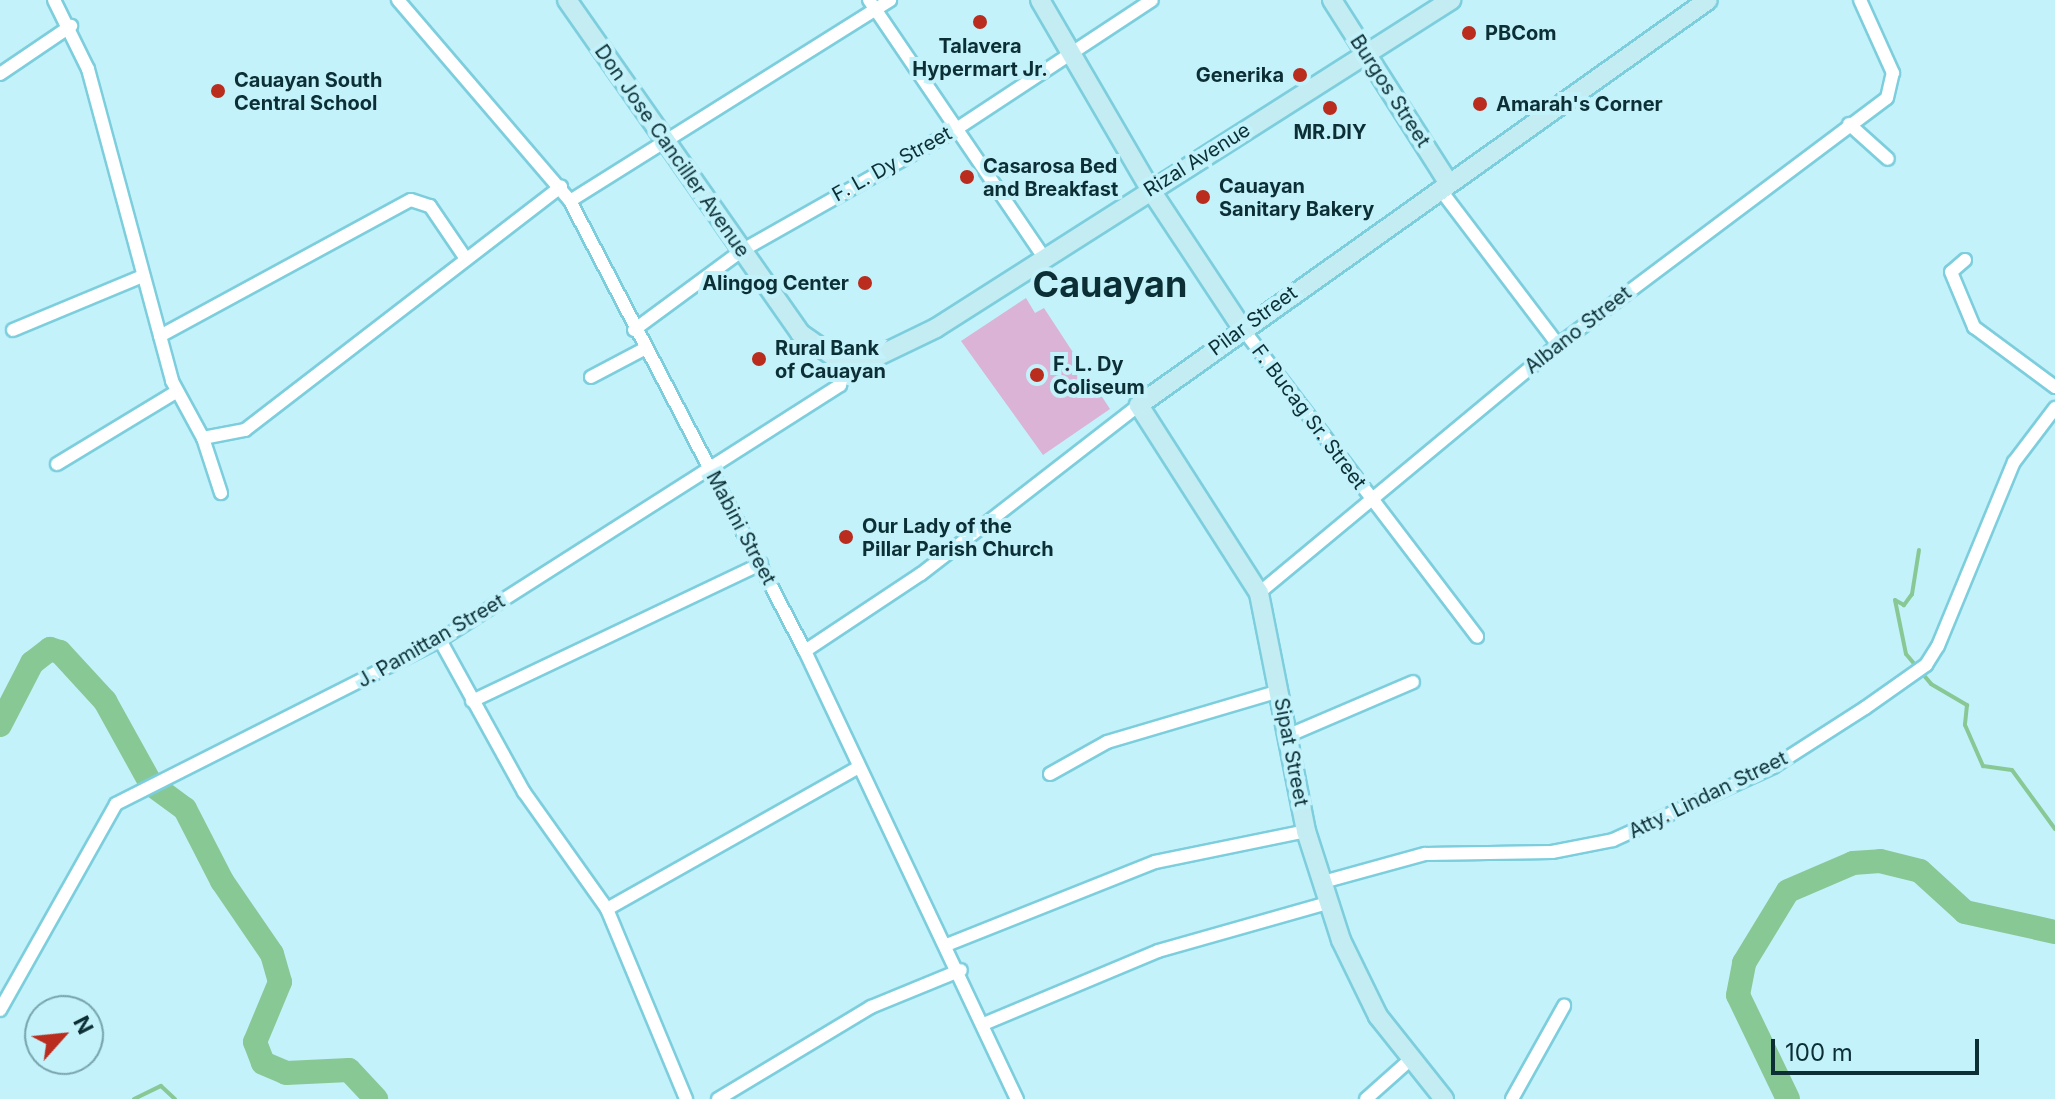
<!DOCTYPE html>
<style>
body{margin:0}
#map{position:relative;width:2055px;height:1099px;overflow:hidden;background:#c3f2fb;font-family:Inter,sans-serif}
div>[style]{position:absolute}
.green>*{inset:0;background:#dbb3d6}
.stream>*{height:4px;margin:-2px;padding:0 2px;transform-origin:2px;border-radius:2px;background:#88c895}
.river>*{height:24px;margin:-12px;padding:0 12px;transform-origin:12px;border-radius:12px;background:#88c895}
.roads{filter:drop-shadow(2px 0 #7dcedd) drop-shadow(-2px 0 #7dcedd) drop-shadow(0 2px #7dcedd) drop-shadow(0 -2px #7dcedd)}
.street>*{height:12px;margin:-6px;padding:0 6px;transform-origin:6px;border-radius:6px;background:#fff}
.secondary>*{height:18px;margin:-9px;padding:0 9px;transform-origin:9px;border-radius:9px;background:#c4edf3}
.dots>*{width:22px;height:22px;translate:-50% -50%;box-sizing:border-box;border:4px solid #c3f2fb;border-radius:50%}
span{translate:-50% -50%;white-space:nowrap;text-align:center;line-height:1.15;-webkit-text-stroke:8px #c3f2fb;paint-order:stroke}
.poi-label{font-size:20px;color:#0b2f35;font-weight:700}
.left{translate:0 -50%;text-align:left}
.right{translate:-100% -50%;text-align:right}
.street-label{font-size:20px;color:#0b2f35}
.town-label{font-size:36px;color:#0b2f35;font-weight:700}
.north{position:absolute;left:24px;top:995px;width:80px;height:80px;box-sizing:border-box;background:#c3f2fb;border:2px solid #79a4ac;border-radius:50%;rotate:63deg;font-size:22px;font-weight:700;line-height:32px;text-align:center;color:#0b2f35}
.north::after{content:'';display:block;margin:auto;width:28px;height:36px;background:#b92c1e;clip-path:polygon(50% 0,100% 100%,50% 72%,0 100%)}
.scale{position:absolute;left:1771px;top:1039px;width:208px;height:36px;box-sizing:border-box;border:4px solid #0b2f35;border-top:0;padding-left:10px;font-size:24px;line-height:28px;white-space:nowrap;color:#0b2f35;-webkit-text-stroke:6px #c3f2fb;paint-order:stroke}
</style>
<div id="map">
<div class="green">
<i style="clip-path:polygon(1026px 298px,1035px 313px,1044px 308px,1110px 409px,1043px 455px,961px 341px)"></i>
</div>
<div class="stream">
<i style="left:1919px;top:550px;width:45px;rotate:99deg"></i>
<i style="left:1912px;top:594px;width:14px;rotate:126deg"></i>
<i style="left:1904px;top:605px;width:10px;rotate:-151deg"></i>
<i style="left:1895px;top:600px;width:55px;rotate:78.5deg"></i>
<i style="left:1906px;top:654px;width:39px;rotate:50deg"></i>
<i style="left:1931px;top:684px;width:42px;rotate:30.3deg"></i>
<i style="left:1967px;top:705px;width:20px;rotate:96deg"></i>
<i style="left:1965px;top:725px;width:45px;rotate:66.3deg"></i>
<i style="left:1983px;top:766px;width:29px;rotate:8deg"></i>
<i style="left:2012px;top:770px;width:73px;rotate:53.9deg"></i>
<i style="left:134px;top:1099px;width:30px;rotate:-26deg"></i>
<i style="left:161px;top:1086px;width:19px;rotate:43deg"></i>
</div>
<div class="river">
<i style="left:0;top:725px;width:70px;rotate:-62.7deg"></i>
<i style="left:32px;top:663px;width:23px;rotate:-38deg"></i>
<i style="left:50px;top:649px;width:10px;rotate:17deg"></i>
<i style="left:60px;top:652px;width:67px;rotate:47.4deg"></i>
<i style="left:105px;top:701px;width:95px;rotate:61deg"></i>
<i style="left:151px;top:784px;width:42px;rotate:36.3deg"></i>
<i style="left:185px;top:809px;width:81px;rotate:62.8deg"></i>
<i style="left:222px;top:881px;width:88px;rotate:55.6deg"></i>
<i style="left:272px;top:954px;width:29px;rotate:74deg"></i>
<i style="left:280px;top:982px;width:65px;rotate:112.6deg"></i>
<i style="left:255px;top:1042px;width:22px;rotate:69deg"></i>
<i style="left:263px;top:1063px;width:25px;rotate:23deg"></i>
<i style="left:286px;top:1073px;width:63px;rotate:-2.7deg"></i>
<i style="left:349px;top:1070px;width:40px;rotate:47deg"></i>
<i style="left:1788px;top:1099px;width:115px;rotate:-115.7deg"></i>
<i style="left:1738px;top:995px;width:33px;rotate:-79deg"></i>
<i style="left:1744px;top:963px;width:84px;rotate:-58.6deg"></i>
<i style="left:1788px;top:891px;width:71px;rotate:-23.3deg"></i>
<i style="left:1853px;top:863px;width:27px;rotate:-4deg"></i>
<i style="left:1880px;top:861px;width:41px;rotate:14deg"></i>
<i style="left:1920px;top:871px;width:61px;rotate:42.3deg"></i>
<i style="left:1965px;top:912px;width:92px;rotate:12.5deg"></i>
</div>
<div class="roads">
<div class="street">
<i style="left:54px;top:0;width:77px;rotate:63.8deg"></i>
<i style="left:88px;top:69px;width:323px;rotate:74.9deg"></i>
<i style="left:172px;top:381px;width:65px;rotate:61.5deg"></i>
<i style="left:203px;top:438px;width:58px;rotate:71.9deg"></i>
<i style="left:398px;top:0;width:265px;rotate:49.4deg"></i>
<i style="left:570px;top:201px;width:508px;rotate:62.43deg"></i>
<i style="left:805px;top:651px;width:496px;rotate:64.7deg"></i>
<i style="left:869px;top:0;width:313px;rotate:55.8deg"></i>
<i style="left:0;top:74px;width:86px;rotate:-34.1deg"></i>
<i style="left:1849px;top:124px;width:52px;rotate:41.9deg"></i>
<i style="left:1439px;top:188px;width:197px;rotate:52.8deg"></i>
<i style="left:570px;top:201px;width:378px;rotate:-32.1deg"></i>
<i style="left:1965px;top:260px;width:18px;rotate:139deg"></i>
<i style="left:1951px;top:272px;width:60px;rotate:67.3deg"></i>
<i style="left:1974px;top:327px;width:101px;rotate:36.5deg"></i>
<i style="left:1242px;top:328px;width:388px;rotate:52.7deg"></i>
<i style="left:13px;top:330px;width:141px;rotate:-22.6deg"></i>
<i style="left:634px;top:330px;width:133px;rotate:-36.4deg"></i>
<i style="left:741px;top:251px;width:249px;rotate:-29.5deg"></i>
<i style="left:958px;top:128px;width:232px;rotate:-33.4deg"></i>
<i style="left:160px;top:336px;width:285px;rotate:-28.5deg"></i>
<i style="left:411px;top:200px;width:20px;rotate:18deg"></i>
<i style="left:430px;top:206px;width:64px;rotate:55.8deg"></i>
<i style="left:591px;top:377px;width:60px;rotate:-27.8deg"></i>
<i style="left:203px;top:438px;width:43px;rotate:-10.8deg"></i>
<i style="left:245px;top:430px;width:399px;rotate:-37.6deg"></i>
<i style="left:57px;top:464px;width:139px;rotate:-31.2deg"></i>
<i style="left:1259px;top:593px;width:388px;rotate:-39.7deg"></i>
<i style="left:1558px;top:345px;width:411px;rotate:-36.9deg"></i>
<i style="left:1887px;top:98px;width:26px;rotate:-77deg"></i>
<i style="left:1893px;top:73px;width:80px;rotate:-114.3deg"></i>
<i style="left:440px;top:640px;width:174px;rotate:61.1deg"></i>
<i style="left:524px;top:792px;width:143px;rotate:54.6deg"></i>
<i style="left:607px;top:909px;width:206px;rotate:67.4deg"></i>
<i style="left:805px;top:651px;width:139px;rotate:-33.6deg"></i>
<i style="left:921px;top:574px;width:276px;rotate:-37.8deg"></i>
<i style="left:472px;top:701px;width:320px;rotate:-25.4deg"></i>
<i style="left:1287px;top:736px;width:137px;rotate:-23.2deg"></i>
<i style="left:1050px;top:774px;width:65px;rotate:-29.3deg"></i>
<i style="left:1107px;top:742px;width:179px;rotate:-16.5deg"></i>
<i style="left:1323px;top:882px;width:106px;rotate:-15.4deg"></i>
<i style="left:1425px;top:854px;width:127px;rotate:-0.9deg"></i>
<i style="left:1552px;top:852px;width:62px;rotate:-11.1deg"></i>
<i style="left:1613px;top:840px;width:176px;rotate:-24.5deg"></i>
<i style="left:1773px;top:767px;width:109px;rotate:-32.7deg"></i>
<i style="left:1865px;top:708px;width:75px;rotate:-35.2deg"></i>
<i style="left:1926px;top:665px;width:22px;rotate:-58deg"></i>
<i style="left:1938px;top:646px;width:199px;rotate:-67.6deg"></i>
<i style="left:2014px;top:462px;width:68px;rotate:-52.8deg"></i>
<i style="left:607px;top:909px;width:285px;rotate:-29.4deg"></i>
<i style="left:949px;top:944px;width:222px;rotate:-21.7deg"></i>
<i style="left:1155px;top:862px;width:154px;rotate:-11.6deg"></i>
<i style="left:0;top:1010px;width:236px;rotate:-60.6deg"></i>
<i style="left:116px;top:804px;width:363px;rotate:-26.8deg"></i>
<i style="left:440px;top:640px;width:474px;rotate:-32.5deg"></i>
<i style="left:840px;top:385px;width:28px;rotate:-72deg"></i>
<i style="left:986px;top:1023px;width:186px;rotate:-22.7deg"></i>
<i style="left:1158px;top:951px;width:177px;rotate:-15.8deg"></i>
<i style="left:718px;top:1099px;width:179px;rotate:-31deg"></i>
<i style="left:871px;top:1007px;width:97px;rotate:-22.3deg"></i>
<i style="left:1366px;top:1099px;width:62px;rotate:-41.7deg"></i>
<i style="left:1512px;top:1099px;width:107px;rotate:-60.8deg"></i>
</div>
<div class="secondary">
<i style="left:567px;top:0;width:406px;rotate:55deg"></i>
<i style="left:800px;top:333px;width:39px;rotate:35deg"></i>
<i style="left:832px;top:355px;width:40px;rotate:5.7deg"></i>
<i style="left:872px;top:359px;width:71px;rotate:-25.8deg"></i>
<i style="left:936px;top:328px;width:611px;rotate:-32.49deg"></i>
<i style="left:1040px;top:0;width:219px;rotate:59.8deg"></i>
<i style="left:1150px;top:189px;width:167px;rotate:56.5deg"></i>
<i style="left:1332px;top:0;width:216px;rotate:57.5deg"></i>
<i style="left:1444px;top:1099px;width:106px;rotate:-128.5deg"></i>
<i style="left:1378px;top:1016px;width:85px;rotate:-116deg"></i>
<i style="left:1341px;top:940px;width:114px;rotate:-107.8deg"></i>
<i style="left:1306px;top:831px;width:243px;rotate:-101.2deg"></i>
<i style="left:1259px;top:593px;width:223px;rotate:-122.6deg"></i>
<i style="left:1139px;top:405px;width:698px;rotate:-35.44deg"></i>
</div>
</div>
<div class="dots">
<i style="left:980px;top:22px;background:#b92c1e"></i>
<i style="left:1469px;top:33px;background:#b92c1e"></i>
<i style="left:1300px;top:75px;background:#b92c1e"></i>
<i style="left:218px;top:91px;background:#b92c1e"></i>
<i style="left:1480px;top:104px;background:#b92c1e"></i>
<i style="left:1330px;top:108px;background:#b92c1e"></i>
<i style="left:967px;top:177px;background:#b92c1e"></i>
<i style="left:1203px;top:197px;background:#b92c1e"></i>
<i style="left:865px;top:283px;background:#b92c1e"></i>
<i style="left:759px;top:359px;background:#b92c1e"></i>
<i style="left:1037px;top:375px;background:#b92c1e"></i>
<i style="left:846px;top:537px;background:#b92c1e"></i>
</div>
<div class="poi-label">
<span class="left" style="left:1485px;top:33px">PBCom</span>
<span style="left:980px;top:58px">Talavera<br>Hypermart Jr.</span>
<span class="right" style="left:1284px;top:75px">Generika</span>
<span class="left" style="left:234px;top:92px">Cauayan South<br>Central School</span>
<span class="left" style="left:1496px;top:104px">Amarah's Corner</span>
<span style="left:1330px;top:132px">MR.DIY</span>
<span class="left" style="left:983px;top:178px">Casarosa Bed<br>and Breakfast</span>
<span class="left" style="left:1219px;top:198px">Cauayan<br>Sanitary Bakery</span>
<span class="right" style="left:849px;top:283px">Alingog Center</span>
<span class="left" style="left:775px;top:360px">Rural Bank<br>of Cauayan</span>
<span class="left" style="left:1053px;top:376px">F. L. Dy<br>Coliseum</span>
<span class="left" style="left:862px;top:538px">Our Lady of the<br>Pillar Parish Church</span>
</div>
<div class="street-label">
<span style="left:1390px;top:91px;rotate:57deg">Burgos Street</span>
<span style="left:672px;top:151px;rotate:55deg">Don Jose Canciller Avenue</span>
<span style="left:1197px;top:160px;rotate:-32deg">Rizal Avenue</span>
<span style="left:892px;top:164px;rotate:-29deg">F. L. Dy Street</span>
<span style="left:1253px;top:321px;rotate:-36deg">Pilar Street</span>
<span style="left:1578px;top:330px;rotate:-38deg">Albano Street</span>
<span style="left:1309px;top:417px;rotate:53deg">F. Bucag Sr. Street</span>
<span style="left:741px;top:528px;rotate:62deg">Mabini Street</span>
<span style="left:431px;top:641px;rotate:-30deg">J. Pamittan Street</span>
<span style="left:1291px;top:752px;rotate:79deg">Sipat Street</span>
<span style="left:1708px;top:795px;rotate:-26deg">Atty. Lindan Street</span>
</div>
<div class="town-label">
<span style="left:1110px;top:285px">Cauayan</span>
</div>
<div class="north">N</div>
<div class="scale">100 m</div>
</div>
